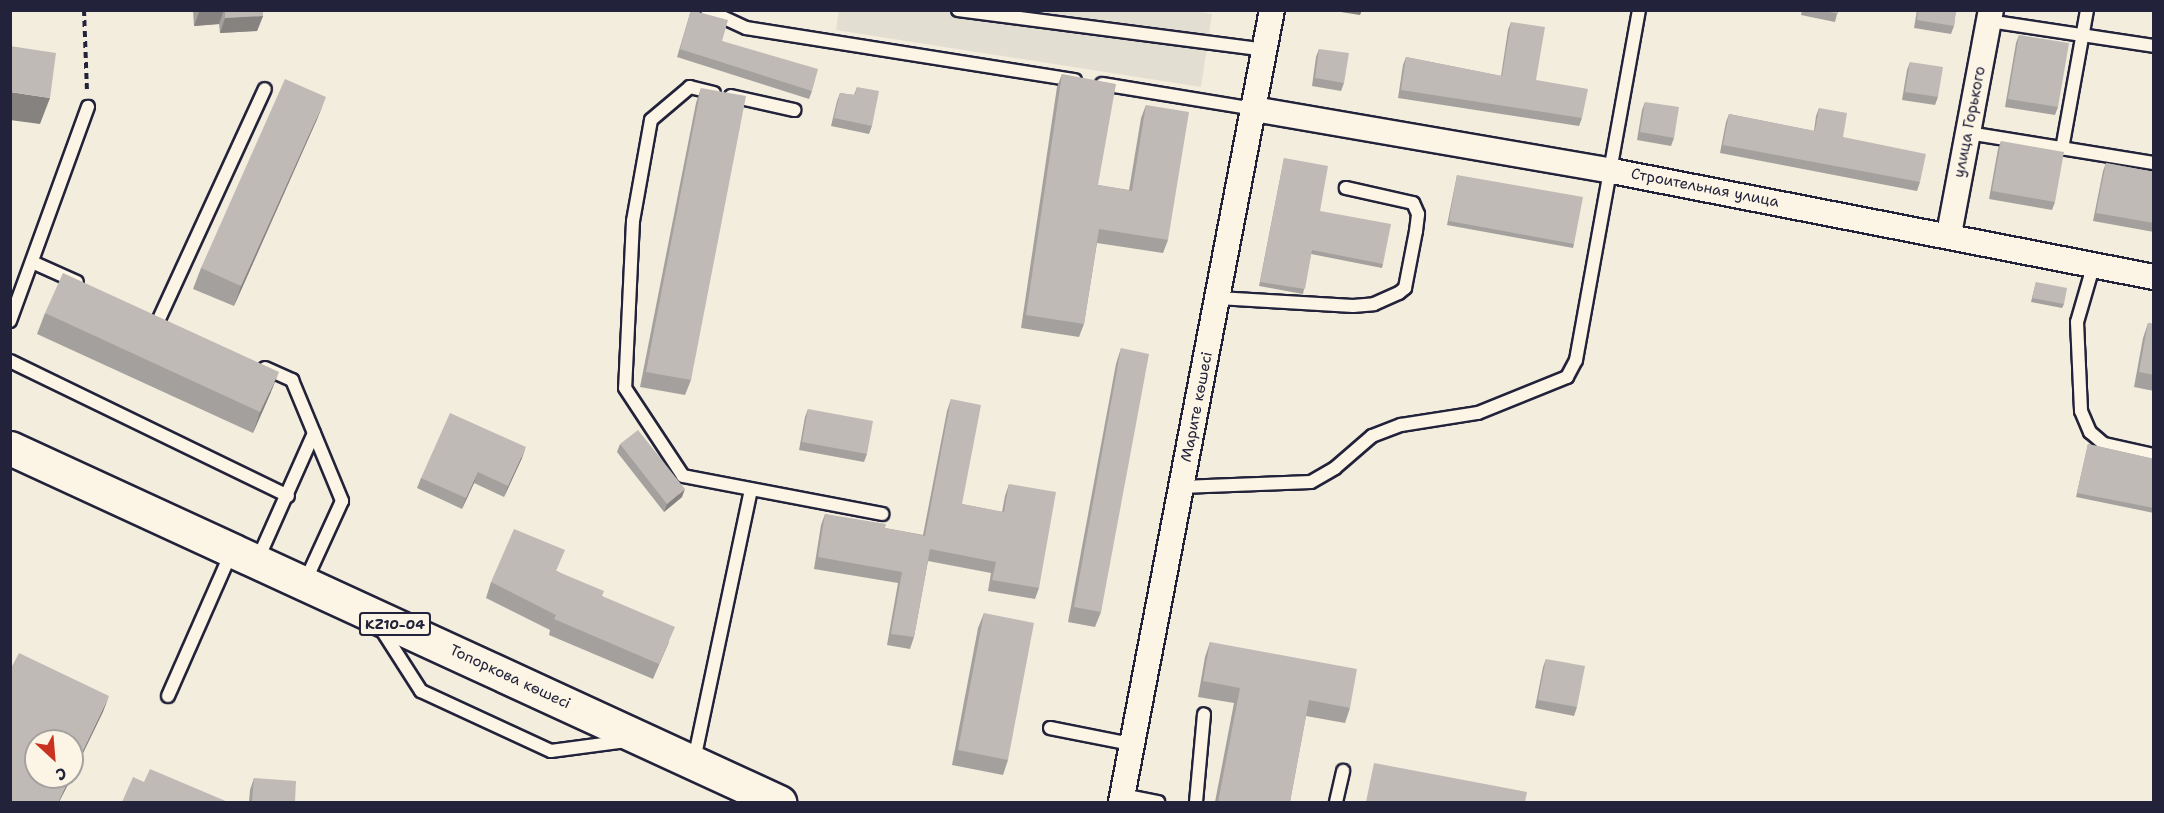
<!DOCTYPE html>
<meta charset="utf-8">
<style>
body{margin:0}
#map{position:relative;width:2164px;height:813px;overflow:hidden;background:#f3edde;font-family:"Shantell Sans",sans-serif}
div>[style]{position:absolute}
.built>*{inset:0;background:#e3ded2}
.path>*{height:4px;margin-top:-2px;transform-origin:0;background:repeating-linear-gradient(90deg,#22223b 0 6px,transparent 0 10.5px)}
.roads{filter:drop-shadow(2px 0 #22223b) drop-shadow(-2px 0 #22223b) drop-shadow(0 2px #22223b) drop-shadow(0 -2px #22223b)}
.service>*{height:12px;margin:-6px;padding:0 6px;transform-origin:6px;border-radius:6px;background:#fcf5e5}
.minor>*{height:24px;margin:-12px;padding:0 12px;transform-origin:12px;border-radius:12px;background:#fcf5e5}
.trunk>*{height:33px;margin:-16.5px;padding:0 16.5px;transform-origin:16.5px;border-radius:16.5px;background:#fcf5e5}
.wall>*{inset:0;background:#a4a09d}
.shaded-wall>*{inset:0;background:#86827f}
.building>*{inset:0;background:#bfbab6}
span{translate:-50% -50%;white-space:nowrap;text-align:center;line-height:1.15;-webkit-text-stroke:5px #fcf5e5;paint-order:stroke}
.shield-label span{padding:2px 4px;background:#fcf5e5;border:2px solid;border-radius:4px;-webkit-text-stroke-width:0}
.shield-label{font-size:14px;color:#22223b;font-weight:700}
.street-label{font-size:15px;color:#22223b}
.frame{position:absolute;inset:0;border:12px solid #22223b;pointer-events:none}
.north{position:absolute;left:24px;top:729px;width:60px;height:60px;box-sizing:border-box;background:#fcf5e5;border:2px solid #a5a1a1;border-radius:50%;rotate:154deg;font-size:16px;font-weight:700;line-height:24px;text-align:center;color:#22223b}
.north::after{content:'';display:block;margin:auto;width:21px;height:27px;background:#c8321e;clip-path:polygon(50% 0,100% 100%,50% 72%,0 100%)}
</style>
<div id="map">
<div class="built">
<i style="clip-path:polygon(839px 10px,1187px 10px,1212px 14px,1201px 87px,836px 30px)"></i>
</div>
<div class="path">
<i style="left:84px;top:10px;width:81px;rotate:87.9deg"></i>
</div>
<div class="roads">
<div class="service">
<i style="left:707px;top:10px;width:43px;rotate:24.8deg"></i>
<i style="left:746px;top:28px;width:333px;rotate:9deg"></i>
<i style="left:958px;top:10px;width:309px;rotate:7.4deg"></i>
<i style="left:1989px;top:21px;width:167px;rotate:8.6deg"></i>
<i style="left:1102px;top:84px;width:154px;rotate:9.3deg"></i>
<i style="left:714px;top:93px;width:25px;rotate:-166deg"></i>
<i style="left:690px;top:87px;width:51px;rotate:139.8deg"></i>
<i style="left:651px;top:120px;width:103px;rotate:100.1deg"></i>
<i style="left:633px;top:221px;width:167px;rotate:92.7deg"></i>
<i style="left:625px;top:388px;width:105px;rotate:56.6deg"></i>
<i style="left:683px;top:476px;width:203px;rotate:10.8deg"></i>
<i style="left:731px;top:96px;width:65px;rotate:12.5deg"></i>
<i style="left:1968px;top:133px;width:188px;rotate:9.2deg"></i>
<i style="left:2062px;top:149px;width:141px;rotate:-79.8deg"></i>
<i style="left:32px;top:262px;width:49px;rotate:24deg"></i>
<i style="left:2093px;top:267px;width:57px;rotate:106.2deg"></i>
<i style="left:2077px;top:322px;width:89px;rotate:87.4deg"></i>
<i style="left:2081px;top:411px;width:23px;rotate:67deg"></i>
<i style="left:2090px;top:432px;width:18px;rotate:41deg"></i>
<i style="left:2104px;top:444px;width:51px;rotate:12.4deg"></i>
<i style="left:1218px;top:298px;width:135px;rotate:3.4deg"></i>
<i style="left:1353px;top:306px;width:21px;rotate:-5deg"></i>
<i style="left:1374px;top:304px;width:27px;rotate:-24deg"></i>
<i style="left:1399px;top:293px;width:8px;rotate:-40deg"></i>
<i style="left:1405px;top:288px;width:58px;rotate:-79.1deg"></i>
<i style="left:1416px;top:231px;width:17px;rotate:-83deg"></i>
<i style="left:1418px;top:214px;width:12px;rotate:-114deg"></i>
<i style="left:1413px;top:203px;width:69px;rotate:-167.4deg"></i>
<i style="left:159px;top:319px;width:253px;rotate:-65.3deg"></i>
<i style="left:10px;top:321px;width:228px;rotate:-70deg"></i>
<i style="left:10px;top:361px;width:309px;rotate:25.9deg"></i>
<i style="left:265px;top:368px;width:30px;rotate:24deg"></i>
<i style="left:292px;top:380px;width:131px;rotate:67.5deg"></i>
<i style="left:342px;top:501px;width:89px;rotate:114.6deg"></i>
<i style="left:1181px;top:487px;width:130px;rotate:-2.2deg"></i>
<i style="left:1311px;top:482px;width:28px;rotate:-30deg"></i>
<i style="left:1335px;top:468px;width:49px;rotate:-40.9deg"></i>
<i style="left:1372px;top:436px;width:31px;rotate:-21deg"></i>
<i style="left:1401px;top:425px;width:78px;rotate:-8.9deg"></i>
<i style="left:1478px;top:413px;width:96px;rotate:-22deg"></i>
<i style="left:1567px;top:377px;width:19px;rotate:-62deg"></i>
<i style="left:1576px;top:360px;width:356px;rotate:-79.8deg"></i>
<i style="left:257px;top:561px;width:140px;rotate:-66deg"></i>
<i style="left:380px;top:627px;width:76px;rotate:57.4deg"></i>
<i style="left:421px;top:691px;width:143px;rotate:24.8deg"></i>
<i style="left:551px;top:751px;width:76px;rotate:-7.6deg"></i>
<i style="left:168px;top:696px;width:158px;rotate:-66.2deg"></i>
<i style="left:1050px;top:728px;width:83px;rotate:11.2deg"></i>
<i style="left:694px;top:760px;width:276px;rotate:-78.1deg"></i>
<i style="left:1122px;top:795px;width:37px;rotate:11deg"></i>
<i style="left:1196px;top:802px;width:88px;rotate:-84.8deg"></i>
<i style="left:1336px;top:802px;width:32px;rotate:-77deg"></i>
</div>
<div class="minor">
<i style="left:1254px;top:109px;width:363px;rotate:9.8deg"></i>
<i style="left:1612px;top:171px;width:552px;rotate:11.07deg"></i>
<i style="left:1949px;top:234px;width:228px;rotate:-79.4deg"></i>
<i style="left:1121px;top:802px;width:806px;rotate:-79.21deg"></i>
</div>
<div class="trunk">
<i style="left:10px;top:448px;width:847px;rotate:24.72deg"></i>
</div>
</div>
<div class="wall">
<i style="clip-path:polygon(193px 10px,262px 10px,263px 16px,257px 31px,220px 33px,219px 24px,194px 26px)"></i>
<i style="clip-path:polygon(691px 10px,722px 41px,812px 91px,809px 99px,677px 57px)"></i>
<i style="clip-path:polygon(1802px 10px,1838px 10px,1835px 22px,1801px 15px)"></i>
<i style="clip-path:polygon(1917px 10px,1956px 10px,1954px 26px,1951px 34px,1914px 28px)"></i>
<i style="clip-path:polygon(1511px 22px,1536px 80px,1582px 118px,1579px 126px,1398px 98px,1403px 65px,1406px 57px,1501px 76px,1508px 30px)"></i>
<i style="clip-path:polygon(2019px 35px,2058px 107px,2055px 115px,2005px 107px,2016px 43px)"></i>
<i style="clip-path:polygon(1319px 49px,1344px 83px,1341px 91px,1312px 86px,1316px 57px)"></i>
<i style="clip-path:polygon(1910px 62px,1938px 97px,1935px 105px,1902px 100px,1907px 70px)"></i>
<i style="clip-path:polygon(1062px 74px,1098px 185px,1129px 190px,1141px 118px,1146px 105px,1168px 240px,1163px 253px,1097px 243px,1084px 324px,1079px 337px,1021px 328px,1057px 87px)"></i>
<i style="clip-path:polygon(857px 87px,872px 126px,869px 134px,831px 126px,837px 101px,840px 93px,854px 95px)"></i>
<i style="clip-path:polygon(701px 88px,691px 380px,685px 395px,640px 387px,696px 103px)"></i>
<i style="clip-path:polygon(1645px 102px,1674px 138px,1671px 146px,1637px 140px,1642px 110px)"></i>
<i style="clip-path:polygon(1819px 108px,1843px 137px,1920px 182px,1917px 191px,1720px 153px,1726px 122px,1729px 114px,1814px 131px,1816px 116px)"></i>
<i style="clip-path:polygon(318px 117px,234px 306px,193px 289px,201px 268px)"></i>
<i style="clip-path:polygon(2001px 141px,2055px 202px,2052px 210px,1989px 199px,1998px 149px)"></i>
<i style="clip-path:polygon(1284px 158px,1320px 211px,1383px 264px,1382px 268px,1311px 254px,1303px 294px,1259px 286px)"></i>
<i style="clip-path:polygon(2106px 163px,2154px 172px,2154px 232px,2093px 221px,2103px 171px)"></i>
<i style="clip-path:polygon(1457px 175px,1574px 244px,1573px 248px,1447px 225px)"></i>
<i style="clip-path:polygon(2036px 282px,2064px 304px,2062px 308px,2031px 302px)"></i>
<i style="clip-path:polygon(45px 313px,271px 392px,253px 433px,37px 334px)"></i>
<i style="clip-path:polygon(2148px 323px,2154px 324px,2154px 391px,2134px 387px,2143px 338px)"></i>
<i style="clip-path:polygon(1121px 348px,1101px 612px,1095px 627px,1068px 622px,1116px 364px)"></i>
<i style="clip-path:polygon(951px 399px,962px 504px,1002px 512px,1005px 496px,1009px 484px,1039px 588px,1035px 599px,988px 591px,991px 573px,928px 561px,914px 637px,910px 649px,887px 645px,898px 583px,814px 569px,821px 525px,825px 514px,885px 528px,923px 535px,947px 411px)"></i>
<i style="clip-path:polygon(808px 409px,867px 454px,864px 462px,799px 450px,805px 417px)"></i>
<i style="clip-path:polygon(620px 444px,682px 497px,664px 512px,617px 452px)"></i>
<i style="clip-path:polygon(2088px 444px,2154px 459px,2154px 513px,2076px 497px)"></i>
<i style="clip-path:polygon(522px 458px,504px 497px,474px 483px,462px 509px,417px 488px,421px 478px)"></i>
<i style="clip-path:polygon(557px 571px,602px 596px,669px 642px,653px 679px,549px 635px,550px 630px,486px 598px,491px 582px)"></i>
<i style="clip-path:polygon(984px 613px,1008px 760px,1003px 775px,952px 765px,978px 628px)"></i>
<i style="clip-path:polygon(1210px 642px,1350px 708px,1345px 723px,1306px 716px,1290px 802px,1215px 802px,1234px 703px,1198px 697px,1205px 657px)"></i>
<i style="clip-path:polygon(1546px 659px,1577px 707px,1574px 716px,1535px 708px,1543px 667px)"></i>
<i style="clip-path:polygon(254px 778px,295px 802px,249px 802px,250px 790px)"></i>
</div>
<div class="shaded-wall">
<i style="clip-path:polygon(200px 10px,224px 10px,219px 24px,194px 26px)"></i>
<i style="clip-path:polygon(1328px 10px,1362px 10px,1360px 15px)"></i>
<i style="clip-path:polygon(263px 16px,257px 31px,220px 33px,225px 18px)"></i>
<i style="clip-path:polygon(10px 92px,50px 98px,40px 124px,10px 120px)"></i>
<i style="clip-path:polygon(326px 97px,318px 117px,234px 306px,241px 286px)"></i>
<i style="clip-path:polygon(279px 372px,271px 392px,253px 433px,260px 412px)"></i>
<i style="clip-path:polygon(526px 447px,522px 458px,504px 497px,508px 486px)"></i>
<i style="clip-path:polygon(478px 472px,474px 483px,462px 509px,466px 498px)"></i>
<i style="clip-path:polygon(685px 489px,682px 497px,664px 512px,667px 504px)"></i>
<i style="clip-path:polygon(109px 696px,103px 712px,72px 776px,72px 773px)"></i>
<i style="clip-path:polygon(70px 777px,72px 777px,59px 802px,58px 802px)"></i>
</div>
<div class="building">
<i style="clip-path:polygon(225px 10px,262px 10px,263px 16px,225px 18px)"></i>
<i style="clip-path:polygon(691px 10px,728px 20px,722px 41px,818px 69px,812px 91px,680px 49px)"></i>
<i style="clip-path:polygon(1821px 10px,1838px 10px,1838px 14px)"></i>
<i style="clip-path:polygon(1918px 10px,1956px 10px,1954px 26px,1917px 20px)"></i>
<i style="clip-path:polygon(1511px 22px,1545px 27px,1536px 80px,1588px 89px,1582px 118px,1401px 90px,1406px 57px,1502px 76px)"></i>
<i style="clip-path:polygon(2019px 35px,2069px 43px,2058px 107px,2008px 99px)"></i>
<i style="clip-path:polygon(10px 46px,56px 53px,50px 98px,10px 92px)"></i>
<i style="clip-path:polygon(1319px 49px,1349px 53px,1344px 83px,1315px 78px)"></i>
<i style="clip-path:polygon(1910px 62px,1943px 67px,1938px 97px,1905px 92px)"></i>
<i style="clip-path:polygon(1062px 74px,1116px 84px,1098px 185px,1132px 191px,1146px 105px,1189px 112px,1168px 240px,1099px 229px,1084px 324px,1026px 315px)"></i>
<i style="clip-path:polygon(285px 79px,326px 97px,241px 286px,201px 268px)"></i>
<i style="clip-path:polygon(857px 87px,879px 91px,872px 126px,834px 118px,840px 93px,855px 95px)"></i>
<i style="clip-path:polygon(701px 88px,746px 96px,691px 380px,646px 372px)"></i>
<i style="clip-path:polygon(1645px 102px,1679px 107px,1674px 138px,1640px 132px)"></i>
<i style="clip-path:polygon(1819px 108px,1847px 113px,1843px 137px,1926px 154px,1920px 182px,1723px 145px,1729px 114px,1815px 131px)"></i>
<i style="clip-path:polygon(2001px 141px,2064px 152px,2055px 202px,1992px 191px)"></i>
<i style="clip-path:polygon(1284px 158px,1328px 166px,1320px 211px,1391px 224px,1383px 264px,1312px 250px,1305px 289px,1260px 282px)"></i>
<i style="clip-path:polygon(2106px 163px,2154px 172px,2154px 223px,2096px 213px)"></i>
<i style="clip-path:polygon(1457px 175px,1583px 197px,1574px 244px,1449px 221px)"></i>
<i style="clip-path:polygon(63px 273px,279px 372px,260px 412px,45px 313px)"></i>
<i style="clip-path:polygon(2036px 282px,2067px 288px,2064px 304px,2032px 298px)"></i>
<i style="clip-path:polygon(2148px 323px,2154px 324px,2154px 375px,2139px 372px)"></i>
<i style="clip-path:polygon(1121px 348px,1149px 354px,1101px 612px,1074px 607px)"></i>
<i style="clip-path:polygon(951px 399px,981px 405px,962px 504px,1004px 512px,1009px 484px,1056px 492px,1039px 588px,992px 580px,996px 562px,930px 549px,914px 637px,891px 634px,902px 572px,818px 557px,825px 514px,886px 524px,885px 528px,925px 536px)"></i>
<i style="clip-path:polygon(808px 409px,873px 421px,867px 454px,802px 442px)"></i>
<i style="clip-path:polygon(450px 413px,526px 447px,508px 486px,478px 472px,466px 498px,421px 478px)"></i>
<i style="clip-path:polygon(638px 430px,685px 489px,667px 504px,620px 444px)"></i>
<i style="clip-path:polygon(2088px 444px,2154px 459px,2154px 508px,2077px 493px)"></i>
<i style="clip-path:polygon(514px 529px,565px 550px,556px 571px,604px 591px,602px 596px,675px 627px,659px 664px,554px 619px,556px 615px,491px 582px)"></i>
<i style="clip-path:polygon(984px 613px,1034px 623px,1008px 760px,958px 750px)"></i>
<i style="clip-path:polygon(1210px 642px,1357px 669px,1350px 708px,1309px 700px,1290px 802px,1218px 802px,1240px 688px,1203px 681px)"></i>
<i style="clip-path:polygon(19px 653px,109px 696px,72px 773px,72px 741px,36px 741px,36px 777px,70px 777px,58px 802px,10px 802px,10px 670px)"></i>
<i style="clip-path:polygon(1546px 659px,1585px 666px,1577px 707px,1538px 700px)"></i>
<i style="clip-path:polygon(1374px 763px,1527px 792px,1525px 802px,1366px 802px)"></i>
<i style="clip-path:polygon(150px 769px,228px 802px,122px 802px,133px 777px,144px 782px)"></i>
<i style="clip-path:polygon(254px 778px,296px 781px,295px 802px,252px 802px)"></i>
</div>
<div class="shield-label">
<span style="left:395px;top:624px">KZ10-04</span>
</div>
<div class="street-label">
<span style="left:1970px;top:122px;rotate:-79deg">улица Горького</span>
<span style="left:1705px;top:188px;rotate:11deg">Строительная улица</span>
<span style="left:1197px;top:407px;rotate:-79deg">Марите көшесі</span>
<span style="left:510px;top:677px;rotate:25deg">Топоркова көшесі</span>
</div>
<div class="frame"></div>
<div class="north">С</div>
</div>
